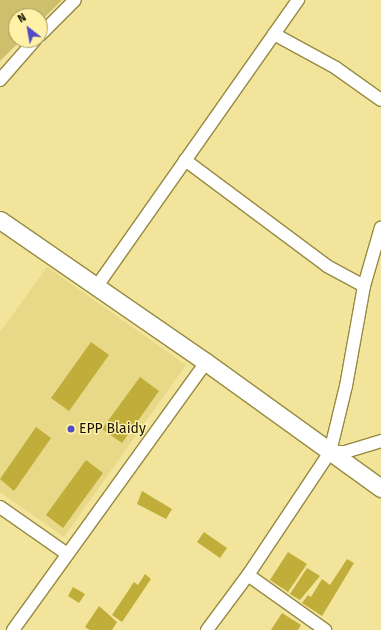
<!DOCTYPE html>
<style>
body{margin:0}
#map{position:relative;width:381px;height:630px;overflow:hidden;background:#f2e59b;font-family:"Fira Sans",sans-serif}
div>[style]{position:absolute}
.built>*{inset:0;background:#e7d987}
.green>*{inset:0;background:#cdbf6b}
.building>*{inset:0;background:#c1ad39}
.roads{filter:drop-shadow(1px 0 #968a42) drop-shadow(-1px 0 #968a42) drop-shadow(0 1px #968a42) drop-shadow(0 -1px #968a42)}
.street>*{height:12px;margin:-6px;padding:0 6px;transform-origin:6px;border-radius:6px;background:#fff}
.secondary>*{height:17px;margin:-8.5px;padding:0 8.5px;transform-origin:8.5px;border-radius:8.5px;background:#fff}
.dots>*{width:11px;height:11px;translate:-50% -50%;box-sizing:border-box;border:2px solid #fff2a8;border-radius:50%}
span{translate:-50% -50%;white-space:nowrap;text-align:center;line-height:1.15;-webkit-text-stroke:3px #fff2a8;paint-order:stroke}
.poi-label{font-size:14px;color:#191400}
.left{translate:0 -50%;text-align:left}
.north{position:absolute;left:8px;top:8px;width:40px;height:40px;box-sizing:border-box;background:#fff2a8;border:1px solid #a39965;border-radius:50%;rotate:329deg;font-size:11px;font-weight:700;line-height:16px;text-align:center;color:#191400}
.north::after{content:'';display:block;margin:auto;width:14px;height:18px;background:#524cc4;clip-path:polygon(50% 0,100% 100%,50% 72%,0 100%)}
</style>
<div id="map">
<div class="built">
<i style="clip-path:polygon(47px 267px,186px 365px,64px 537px,0 492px,0 332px)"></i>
</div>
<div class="green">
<i style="clip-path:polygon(0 0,62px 0,40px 22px,40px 16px,16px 16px,16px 40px,21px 40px,0 61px)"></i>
</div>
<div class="building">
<i style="clip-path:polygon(91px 342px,109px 355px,69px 411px,51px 398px)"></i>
<i style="clip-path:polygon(140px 377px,159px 391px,122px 443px,102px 429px)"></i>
<i style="clip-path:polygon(36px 427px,51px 438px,14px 491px,0 479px)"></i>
<i style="clip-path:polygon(86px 460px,103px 473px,63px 528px,46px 515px)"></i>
<i style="clip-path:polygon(142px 491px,172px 509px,166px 519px,137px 504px)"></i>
<i style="clip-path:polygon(204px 532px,227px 548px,220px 558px,197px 542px)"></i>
<i style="clip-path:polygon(288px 552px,307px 564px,288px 592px,270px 580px)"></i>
<i style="clip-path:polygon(347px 559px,354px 563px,322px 616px,302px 603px,308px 595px,311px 597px,322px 579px,330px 585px)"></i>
<i style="clip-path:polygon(307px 568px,320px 576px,300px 600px,290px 594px)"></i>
<i style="clip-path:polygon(145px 574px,151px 579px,122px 622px,112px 615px,134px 582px,138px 585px)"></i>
<i style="clip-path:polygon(73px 587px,85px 594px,79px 603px,68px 596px)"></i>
<i style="clip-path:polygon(99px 606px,117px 622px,112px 630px,90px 630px,85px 627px)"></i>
<i style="clip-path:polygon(282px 613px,301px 625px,298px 630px,271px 630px)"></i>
</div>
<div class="roads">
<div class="street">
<i style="left:274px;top:34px;width:71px;rotate:28.7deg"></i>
<i style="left:336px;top:68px;width:55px;rotate:35.4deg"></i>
<i style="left:40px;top:35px;width:49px;rotate:-45deg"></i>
<i style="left:0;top:80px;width:53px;rotate:-48.8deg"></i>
<i style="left:185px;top:160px;width:177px;rotate:36.7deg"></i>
<i style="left:327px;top:266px;width:42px;rotate:28.4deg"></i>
<i style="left:97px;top:286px;width:350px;rotate:-54.9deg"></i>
<i style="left:330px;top:452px;width:15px"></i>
<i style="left:345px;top:452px;width:38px;rotate:-17deg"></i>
<i style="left:0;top:507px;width:82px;rotate:35deg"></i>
<i style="left:248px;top:575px;width:95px;rotate:35.5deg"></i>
<i style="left:13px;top:630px;width:330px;rotate:-54.2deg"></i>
<i style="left:207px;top:630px;width:69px;rotate:-53.3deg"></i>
<i style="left:248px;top:575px;width:148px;rotate:-56.3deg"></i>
<i style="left:330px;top:452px;width:68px;rotate:-76.4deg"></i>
<i style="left:346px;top:386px;width:102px;rotate:-79.8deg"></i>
<i style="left:364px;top:286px;width:61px;rotate:-73.9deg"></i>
</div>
<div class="secondary">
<i style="left:0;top:220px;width:250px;rotate:34.6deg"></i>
<i style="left:206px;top:362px;width:216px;rotate:35.8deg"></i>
</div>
</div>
<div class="dots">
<i style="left:71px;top:429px;background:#524cc4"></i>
</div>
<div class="poi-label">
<span class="left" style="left:79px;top:429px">EPP Blaidy</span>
</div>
<div class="north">N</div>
</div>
